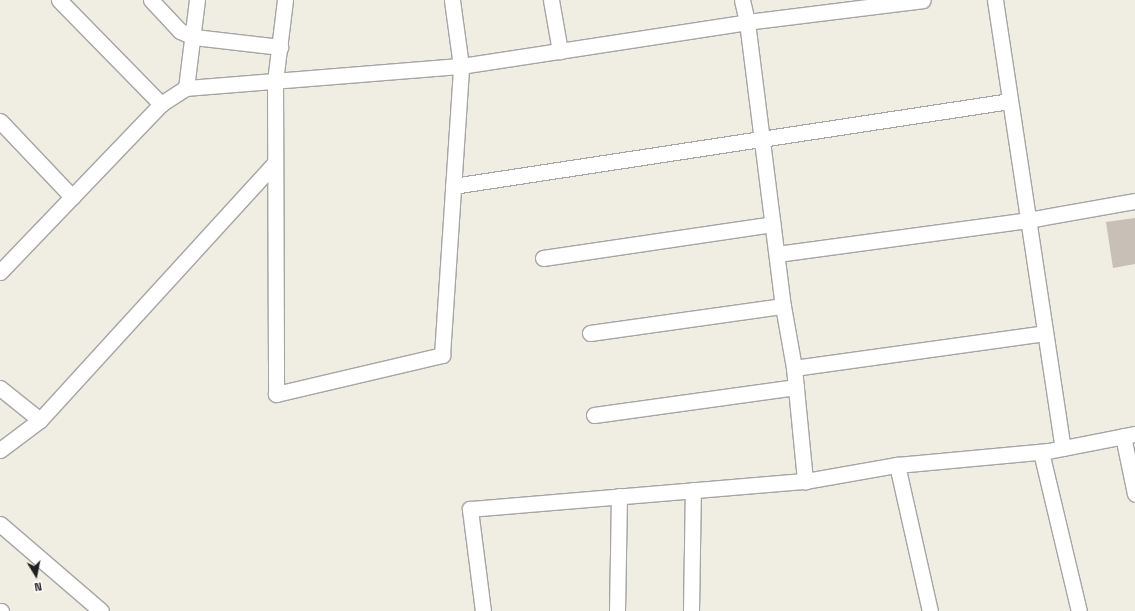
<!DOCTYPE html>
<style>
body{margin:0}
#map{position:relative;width:1135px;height:611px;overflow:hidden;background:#f0ede3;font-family:"Space Grotesk",sans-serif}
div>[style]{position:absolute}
.building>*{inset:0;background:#c8bfb6}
.roads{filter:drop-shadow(1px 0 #a5a5a5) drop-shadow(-1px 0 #a5a5a5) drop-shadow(0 1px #a5a5a5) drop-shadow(0 -1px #a5a5a5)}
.street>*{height:15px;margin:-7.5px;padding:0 7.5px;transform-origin:7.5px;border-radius:7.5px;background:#fff}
span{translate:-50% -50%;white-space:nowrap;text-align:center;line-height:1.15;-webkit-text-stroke:3px #fff;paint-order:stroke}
.north{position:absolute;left:16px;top:555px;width:40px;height:40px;-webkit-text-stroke:3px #fff;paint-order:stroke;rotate:170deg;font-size:11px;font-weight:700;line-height:16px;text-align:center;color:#1e1e1e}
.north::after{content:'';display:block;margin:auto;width:14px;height:18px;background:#1e1e1e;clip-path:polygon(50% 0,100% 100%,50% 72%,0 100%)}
</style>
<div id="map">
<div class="building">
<i style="clip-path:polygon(1135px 218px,1135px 264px,1113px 268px,1106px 222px)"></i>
</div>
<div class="roads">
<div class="street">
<i style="left:59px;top:0;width:146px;rotate:45.6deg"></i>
<i style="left:151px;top:0;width:42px;rotate:46.9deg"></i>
<i style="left:180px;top:31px;width:15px;rotate:23deg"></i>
<i style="left:194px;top:37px;width:87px;rotate:6.6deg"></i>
<i style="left:285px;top:0;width:83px;rotate:97deg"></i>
<i style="left:275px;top:82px;width:312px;rotate:89.8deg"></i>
<i style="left:276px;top:394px;width:171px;rotate:-13.2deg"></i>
<i style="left:442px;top:355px;width:290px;rotate:-86.2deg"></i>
<i style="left:461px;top:66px;width:67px;rotate:-97.8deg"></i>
<i style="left:551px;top:0;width:52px;rotate:80deg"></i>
<i style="left:742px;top:0;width:23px;rotate:77deg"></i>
<i style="left:747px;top:22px;width:286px;rotate:82.8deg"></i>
<i style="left:783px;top:306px;width:63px;rotate:79.9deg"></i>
<i style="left:794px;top:368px;width:114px;rotate:84.4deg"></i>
<i style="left:805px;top:481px;width:93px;rotate:-9.9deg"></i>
<i style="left:897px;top:465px;width:150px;rotate:77.3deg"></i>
<i style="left:995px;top:0;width:453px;rotate:81.4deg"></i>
<i style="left:186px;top:88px;width:89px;rotate:-82.9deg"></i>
<i style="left:0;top:121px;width:105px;rotate:46.5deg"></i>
<i style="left:453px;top:186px;width:563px;rotate:-8.68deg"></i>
<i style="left:777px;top:254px;width:253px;rotate:-7.7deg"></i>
<i style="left:1028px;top:220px;width:109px;rotate:-10.1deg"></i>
<i style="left:543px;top:258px;width:232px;rotate:-8.4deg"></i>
<i style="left:0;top:272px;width:233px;rotate:-46.2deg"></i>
<i style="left:161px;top:104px;width:30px;rotate:-33deg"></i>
<i style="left:186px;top:88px;width:276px;rotate:-4.6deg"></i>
<i style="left:461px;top:66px;width:289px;rotate:-8.7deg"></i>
<i style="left:747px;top:22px;width:177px;rotate:-7.1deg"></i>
<i style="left:590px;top:333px;width:195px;rotate:-8deg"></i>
<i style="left:794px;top:368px;width:253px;rotate:-7.9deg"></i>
<i style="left:0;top:388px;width:51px;rotate:38.7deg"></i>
<i style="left:594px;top:415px;width:204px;rotate:-7.9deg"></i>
<i style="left:1123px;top:436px;width:59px;rotate:78.3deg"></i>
<i style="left:0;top:450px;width:50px;rotate:-36.9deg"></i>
<i style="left:40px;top:420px;width:348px;rotate:-47.6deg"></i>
<i style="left:1041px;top:452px;width:163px;rotate:76.6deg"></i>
<i style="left:897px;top:465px;width:152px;rotate:-5.3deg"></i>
<i style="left:1048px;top:451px;width:89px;rotate:-11.1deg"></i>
<i style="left:0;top:524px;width:133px;rotate:40.7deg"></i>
<i style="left:0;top:611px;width:1px"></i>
<i style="left:483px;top:611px;width:103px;rotate:-97.3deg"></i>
<i style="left:470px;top:509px;width:336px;rotate:-4.8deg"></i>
<i style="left:617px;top:611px;width:115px;rotate:-89deg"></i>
<i style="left:691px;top:611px;width:121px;rotate:-89.1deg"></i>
</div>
</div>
<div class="north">N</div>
</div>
